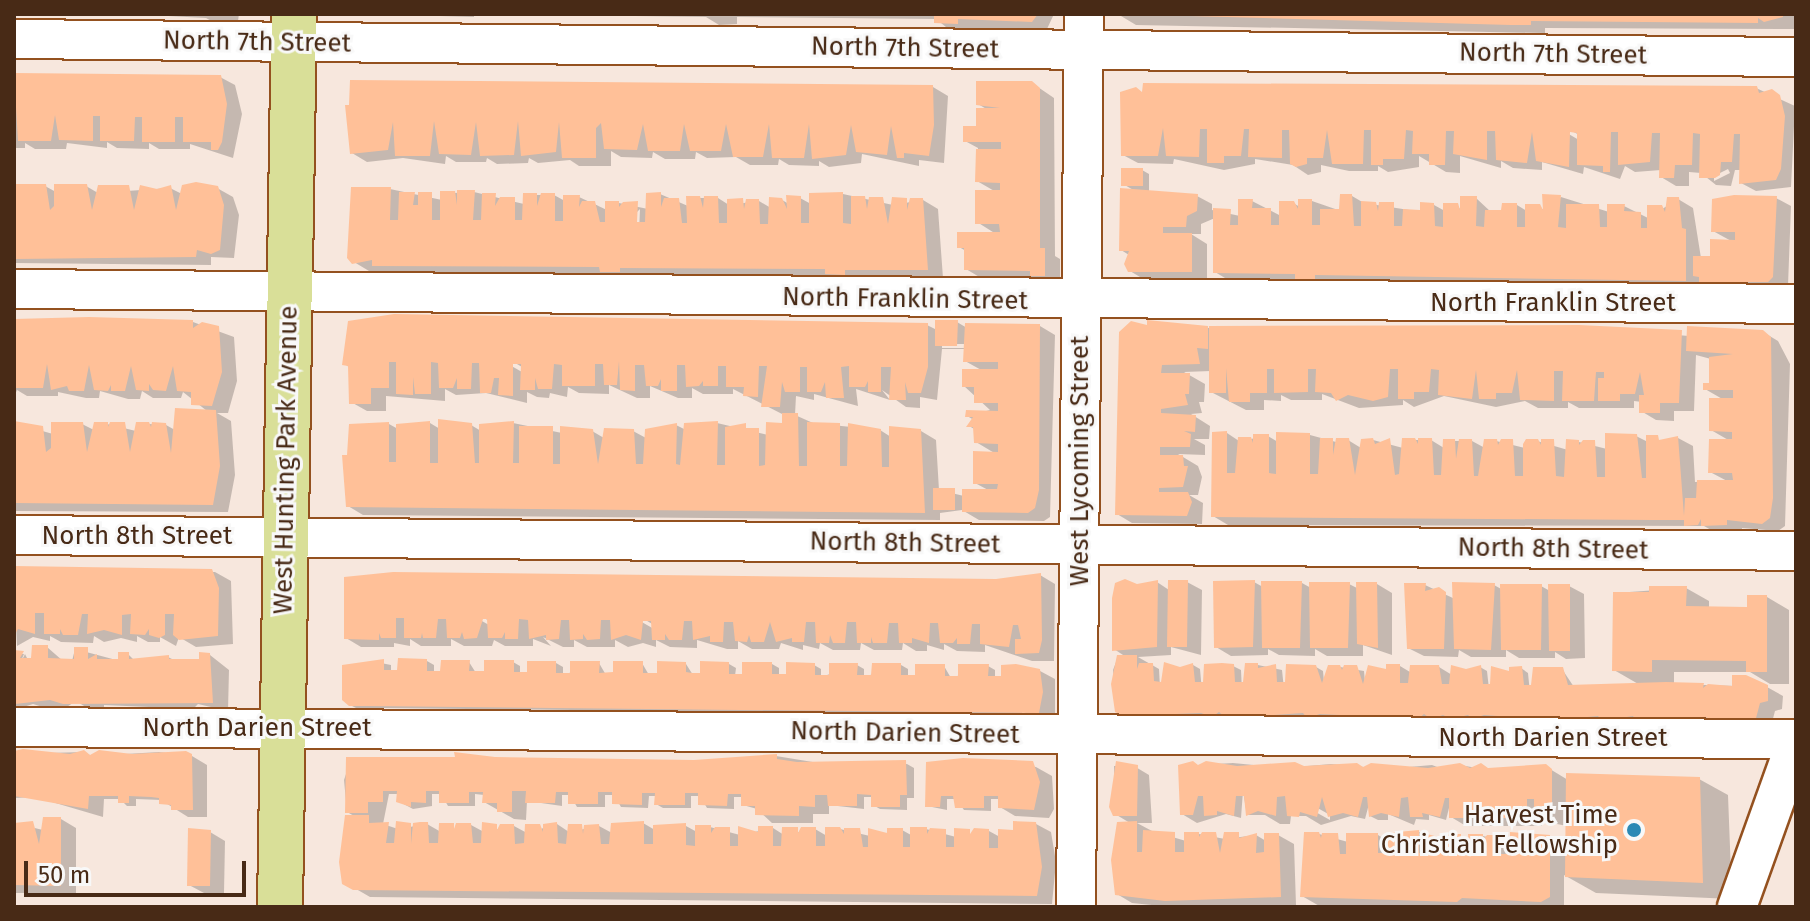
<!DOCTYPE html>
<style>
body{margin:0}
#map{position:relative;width:1810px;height:921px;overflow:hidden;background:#f7e7dd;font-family:"Fira Sans",sans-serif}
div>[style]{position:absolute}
.shadow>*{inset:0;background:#0003}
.building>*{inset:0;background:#ffc098}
.roads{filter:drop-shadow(2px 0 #94511f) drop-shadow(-2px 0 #94511f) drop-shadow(0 2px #94511f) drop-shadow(0 -2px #94511f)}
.minor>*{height:38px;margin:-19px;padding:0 19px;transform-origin:19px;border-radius:19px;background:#fff}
.major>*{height:44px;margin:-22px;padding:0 22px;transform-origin:22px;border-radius:22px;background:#d9df98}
.dots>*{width:22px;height:22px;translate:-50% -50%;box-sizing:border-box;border:4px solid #f8f8f8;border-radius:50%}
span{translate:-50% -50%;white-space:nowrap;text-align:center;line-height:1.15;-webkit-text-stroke:6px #f8f8f8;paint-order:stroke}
.street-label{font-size:26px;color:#482a16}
.poi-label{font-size:26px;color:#482a16}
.right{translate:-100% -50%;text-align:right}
.frame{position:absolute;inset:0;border:16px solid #482a16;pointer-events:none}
.scale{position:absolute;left:24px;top:861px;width:222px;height:36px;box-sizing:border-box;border:4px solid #482a16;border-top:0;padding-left:10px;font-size:24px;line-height:28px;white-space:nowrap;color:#482a16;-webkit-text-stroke:6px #f8f8f8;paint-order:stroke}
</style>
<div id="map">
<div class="shadow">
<i style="clip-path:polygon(14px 14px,118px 14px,118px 16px,14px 15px)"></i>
<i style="clip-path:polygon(239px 14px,237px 28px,223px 20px,226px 29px,206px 18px,130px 14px)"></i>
<i style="clip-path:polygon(370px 14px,474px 14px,474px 17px)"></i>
<i style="clip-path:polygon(491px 14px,1054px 14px,1047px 29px,951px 31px,936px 19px,737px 17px,737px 24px,719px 25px,706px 17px)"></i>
<i style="clip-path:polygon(1796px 14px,1794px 29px,1545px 28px,1545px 33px,1136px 25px,1121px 16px)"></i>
<i style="clip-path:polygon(14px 74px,220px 77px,235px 85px,242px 114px,233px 158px,190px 144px,190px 149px,159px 149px,149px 143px,149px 149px,117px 148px,107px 142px,107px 148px,67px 143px,66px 149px,35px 149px,25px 143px,25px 148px,14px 148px)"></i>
<i style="clip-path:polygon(1032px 83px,1054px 98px,1055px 256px,1060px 259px,1060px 284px,981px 278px,966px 269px,966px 251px,959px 247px,996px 234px,977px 222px,996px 192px,977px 181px,978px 148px,965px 141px,988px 110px,978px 104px)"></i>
<i style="clip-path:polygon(933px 87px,948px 96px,944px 163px,919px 160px,919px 166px,862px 154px,861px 163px,829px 167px,819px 161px,819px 166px,789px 165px,779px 159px,778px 165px,750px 165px,736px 157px,707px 158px,696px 152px,695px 159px,665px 159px,653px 152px,652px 158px,621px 157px,611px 151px,611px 166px,579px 166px,570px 160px,538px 163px,529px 158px,528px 163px,497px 164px,487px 158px,486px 162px,456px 162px,446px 156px,445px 164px,403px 158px,367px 162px,352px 153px,347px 107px)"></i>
<i style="clip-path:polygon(evenodd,1756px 88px,1795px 106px,1791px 187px,1756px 191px,1741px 183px,1742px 170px,1735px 170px,1731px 186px,1716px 185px,1701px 173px,1689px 172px,1689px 186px,1676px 186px,1661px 177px,1661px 170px,1635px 172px,1625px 166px,1620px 179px,1584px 167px,1583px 174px,1542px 162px,1542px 170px,1513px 168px,1501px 161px,1501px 168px,1460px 156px,1460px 173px,1446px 172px,1419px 156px,1419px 167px,1388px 172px,1378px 166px,1378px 171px,1349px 171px,1321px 165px,1321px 172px,1308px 175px,1293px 165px,1255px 159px,1255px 164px,1224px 170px,1174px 159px,1173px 164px,1138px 163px,1123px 155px,1144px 94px,1756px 88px,1562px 125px,1579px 135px,1579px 140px,1560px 129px,1562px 125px,1756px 88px,1728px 169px,1730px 173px,1714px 181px,1714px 176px,1728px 169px)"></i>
<i style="clip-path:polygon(1142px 170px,1149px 174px,1149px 192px,1197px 196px,1212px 204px,1212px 210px,1240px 216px,1252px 201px,1281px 216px,1293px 203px,1300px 207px,1312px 201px,1341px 211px,1352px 196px,1364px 203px,1422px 212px,1434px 205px,1445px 211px,1462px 208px,1476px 198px,1491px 212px,1503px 212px,1517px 205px,1527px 211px,1545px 209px,1561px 197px,1609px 212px,1624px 206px,1648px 218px,1678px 199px,1693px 208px,1701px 258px,1712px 258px,1733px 242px,1713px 231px,1776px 198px,1791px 206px,1788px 286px,1716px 290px,1700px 281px,1700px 289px,1230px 281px,1215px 272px,1215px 218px,1201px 224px,1201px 234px,1191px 234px,1207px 244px,1207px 279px,1145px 280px,1130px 271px,1129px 255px,1121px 250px,1135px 191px,1123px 184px)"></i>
<i style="clip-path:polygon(45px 186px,56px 192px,86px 186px,98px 193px,170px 188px,182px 194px,217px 188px,233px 197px,239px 215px,234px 258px,211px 257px,211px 265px,14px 263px,14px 192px)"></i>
<i style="clip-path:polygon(evenodd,390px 189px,442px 200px,454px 193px,474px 192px,524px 204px,537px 195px,554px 195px,565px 201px,579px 197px,607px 210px,619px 203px,648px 209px,660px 194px,688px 206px,700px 198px,718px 198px,729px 205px,759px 201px,771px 208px,782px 200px,789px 204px,800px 198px,811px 204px,843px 194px,893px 205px,923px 200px,938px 209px,943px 278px,617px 280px,609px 275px,369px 271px,354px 262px,390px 189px,640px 209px,639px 232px,635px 232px,636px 213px,640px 209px)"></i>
<i style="clip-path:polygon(14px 319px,193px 322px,234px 337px,237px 381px,228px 413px,217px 413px,231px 421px,235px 475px,228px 512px,14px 511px,14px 423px,53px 434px,82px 424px,94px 430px,107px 424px,136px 431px,149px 424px,166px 425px,175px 430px,207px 411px,183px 392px,181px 398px,153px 398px,142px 391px,140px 399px,128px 399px,100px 391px,99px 398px,86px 398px,58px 392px,58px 396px,27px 396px,17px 390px,14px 397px)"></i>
<i style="clip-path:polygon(evenodd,957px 322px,967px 328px,1040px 326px,1055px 335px,1050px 517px,1044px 521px,979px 520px,962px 510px,940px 513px,940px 520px,363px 515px,348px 506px,389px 424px,398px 429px,430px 423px,440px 429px,471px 425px,481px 431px,513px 423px,562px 433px,592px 431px,604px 438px,633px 431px,646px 438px,676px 425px,686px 430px,717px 423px,768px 435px,784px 425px,784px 415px,733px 389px,733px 394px,703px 394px,692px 388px,692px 398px,678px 398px,650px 386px,650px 398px,637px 398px,609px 385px,609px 394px,579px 393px,568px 387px,567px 397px,550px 393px,549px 398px,537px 397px,527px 392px,527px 403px,486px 393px,456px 395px,445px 389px,445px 401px,386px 396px,386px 411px,367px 411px,351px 402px,350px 368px,345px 364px,927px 325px,937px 330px,957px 322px,942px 344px,967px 344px,967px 348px,942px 348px,942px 344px,957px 322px,942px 349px,966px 349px,965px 361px,983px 371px,964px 386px,990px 410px,967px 416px,974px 420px,969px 426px,976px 430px,976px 442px,996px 454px,975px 483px,990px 491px,964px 496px,939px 490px,936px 440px,921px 431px,891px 437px,880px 430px,813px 423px,795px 415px,796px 396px,814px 400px,814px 394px,858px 406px,856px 389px,890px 400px,882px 390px,906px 407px,920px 408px,920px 397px,937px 400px,942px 349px,957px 322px,505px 357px,522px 367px,522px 372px,503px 361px,505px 357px)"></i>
<i style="clip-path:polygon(1149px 322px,1209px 328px,1579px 327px,1689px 336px,1763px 332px,1778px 341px,1790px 364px,1785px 526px,1778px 531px,1742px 528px,1742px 532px,1718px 534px,1704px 526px,1228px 525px,1213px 516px,1227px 433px,1239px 441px,1268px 436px,1278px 442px,1310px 435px,1336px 442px,1348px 440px,1361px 448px,1373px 440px,1403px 448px,1414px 440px,1431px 440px,1444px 448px,1455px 441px,1472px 441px,1485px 448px,1496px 441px,1525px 448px,1537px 441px,1568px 450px,1579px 442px,1607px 449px,1636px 436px,1648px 442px,1678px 438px,1693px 446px,1695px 482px,1729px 482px,1710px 472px,1730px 441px,1711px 430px,1724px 400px,1705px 389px,1711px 385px,1711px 359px,1696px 355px,1694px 411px,1674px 411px,1674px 421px,1656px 420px,1641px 411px,1642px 402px,1634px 401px,1634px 408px,1579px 408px,1568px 402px,1568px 408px,1538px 408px,1525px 401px,1496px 407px,1444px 396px,1414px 407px,1403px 400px,1403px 405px,1359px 408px,1322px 394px,1322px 400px,1291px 400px,1281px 395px,1281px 401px,1264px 400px,1264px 410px,1246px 410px,1211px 392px,1211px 371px,1184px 372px,1205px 384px,1204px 402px,1199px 402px,1202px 413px,1191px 414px,1210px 426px,1209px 439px,1194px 439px,1205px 445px,1205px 455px,1178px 454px,1198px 466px,1202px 477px,1198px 495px,1189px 495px,1203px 503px,1202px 524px,1132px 523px,1117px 514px)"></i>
<i style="clip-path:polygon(14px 571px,215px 572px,231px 581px,233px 644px,196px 647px,179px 637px,176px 646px,160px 637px,160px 642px,148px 642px,137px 636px,137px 642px,121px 638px,104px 642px,94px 636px,93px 643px,61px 642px,50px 636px,50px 641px,33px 637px,17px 646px)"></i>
<i style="clip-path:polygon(evenodd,1040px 575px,1055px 584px,1054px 661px,1032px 661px,985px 645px,985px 652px,957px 651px,944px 644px,944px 650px,927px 645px,927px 651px,916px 651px,903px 643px,902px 650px,874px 650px,861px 643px,860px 650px,833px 650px,820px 643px,819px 649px,803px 645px,803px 650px,781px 643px,779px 649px,752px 649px,738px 641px,738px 649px,727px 649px,697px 640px,697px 648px,670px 647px,656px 640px,656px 647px,643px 643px,628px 647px,615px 640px,615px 647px,587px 647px,574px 640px,574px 647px,563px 647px,543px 637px,551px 646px,533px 639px,533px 646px,505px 646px,494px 640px,492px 646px,464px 646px,451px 639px,451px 646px,421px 646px,410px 639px,410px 646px,394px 643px,394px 647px,361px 647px,346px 638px,346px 578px,996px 581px,1040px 575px,475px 612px,489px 621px,489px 625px,473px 616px,475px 612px,1040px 575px,635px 614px,654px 625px,654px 629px,633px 617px,635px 614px)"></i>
<i style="clip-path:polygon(1157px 582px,1169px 590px,1187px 582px,1202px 590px,1201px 655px,1171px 647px,1171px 655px,1138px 657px,1159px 669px,1160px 688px,1193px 665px,1200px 669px,1202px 691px,1233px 666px,1241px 670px,1242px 691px,1258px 665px,1282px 670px,1284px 689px,1316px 667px,1323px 671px,1325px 693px,1340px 667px,1364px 671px,1366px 693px,1384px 671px,1400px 666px,1410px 672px,1439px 667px,1452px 675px,1480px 667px,1487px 671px,1489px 689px,1521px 668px,1528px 673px,1530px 693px,1562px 669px,1574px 687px,1640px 685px,1614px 670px,1615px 593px,1686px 588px,1709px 601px,1709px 609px,1749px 609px,1767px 597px,1789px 610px,1789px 684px,1770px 684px,1750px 672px,1674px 672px,1674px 684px,1767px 687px,1783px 696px,1782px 709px,1775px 711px,1770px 730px,1151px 715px,1151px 721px,1117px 711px,1113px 670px,1118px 657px,1126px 657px,1114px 649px,1136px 586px)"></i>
<i style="clip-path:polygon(1254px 582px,1263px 587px,1302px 583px,1311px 588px,1349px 584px,1359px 589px,1377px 584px,1392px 593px,1392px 655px,1363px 645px,1363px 656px,1327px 656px,1315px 649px,1315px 656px,1279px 655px,1268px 649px,1268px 655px,1231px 656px,1216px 647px)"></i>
<i style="clip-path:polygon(1425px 585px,1455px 599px,1494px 585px,1503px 590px,1541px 586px,1550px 591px,1569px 586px,1584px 594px,1585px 658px,1566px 659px,1555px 652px,1555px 658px,1519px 658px,1506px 650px,1506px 657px,1471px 657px,1459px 650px,1458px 657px,1424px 656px,1408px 648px)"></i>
<i style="clip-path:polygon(47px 647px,63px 661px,72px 661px,75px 649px,120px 661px,128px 654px,135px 661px,168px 657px,176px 661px,201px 661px,210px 655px,229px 670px,228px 711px,198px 704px,193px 709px,104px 705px,104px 709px,89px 709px,76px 701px,59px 712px,33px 704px,14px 710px,14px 653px,24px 654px,18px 668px,25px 654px,28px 660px)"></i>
<i style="clip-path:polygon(371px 661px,391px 665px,391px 672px,427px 661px,434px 665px,434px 673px,469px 662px,476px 673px,486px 673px,513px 662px,520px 666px,520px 674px,556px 663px,563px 667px,563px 675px,599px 663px,606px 675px,642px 663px,649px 675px,659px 675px,686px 664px,693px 675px,729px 664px,736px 668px,735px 676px,744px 676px,772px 664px,779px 668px,779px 676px,788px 676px,814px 665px,821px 669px,821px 677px,857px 665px,864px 669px,864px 677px,901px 665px,908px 669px,908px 677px,944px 666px,951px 678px,988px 666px,995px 670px,995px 678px,1040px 671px,1055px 679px,1055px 718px,1036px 718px,1022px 711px,1022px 715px,383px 708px,383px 712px,366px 713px,350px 705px)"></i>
<i style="clip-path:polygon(83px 752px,92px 756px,159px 752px,192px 756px,207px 765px,207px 817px,188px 817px,161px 800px,136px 799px,136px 806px,127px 806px,120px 799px,104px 799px,103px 817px,35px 797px,14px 798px,14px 754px)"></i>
<i style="clip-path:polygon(776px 756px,825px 764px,907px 764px,914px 768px,914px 798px,907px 798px,907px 810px,880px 809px,873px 805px,873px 797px,864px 797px,864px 809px,829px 805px,829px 814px,813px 814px,813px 823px,772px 823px,757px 809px,743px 805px,743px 797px,734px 797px,734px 809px,707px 808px,700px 796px,691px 796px,691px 808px,663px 808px,656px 804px,657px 796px,649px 796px,648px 808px,621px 807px,614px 795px,605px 795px,605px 807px,577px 807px,570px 795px,562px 795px,562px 806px,527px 801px,526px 820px,514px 819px,484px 802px,484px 795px,475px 794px,475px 806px,448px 806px,441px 794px,432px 794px,432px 806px,413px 809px,398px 801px,399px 794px,389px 794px,383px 824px,398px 829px,427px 824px,441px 832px,471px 825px,484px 832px,514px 826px,527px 833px,557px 824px,569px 832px,599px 826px,612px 833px,643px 823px,655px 830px,686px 826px,697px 832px,710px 827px,740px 835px,773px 828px,784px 835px,815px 829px,827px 836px,840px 829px,870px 836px,902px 830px,911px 835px,926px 829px,956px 837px,989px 831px,1000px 837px,1036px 824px,1051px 832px,1056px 862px,1052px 904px,370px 897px,344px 882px,356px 817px,347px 812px,344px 780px,351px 759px,716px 762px)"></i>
<i style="clip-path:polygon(993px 760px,1036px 767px,1052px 776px,1054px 809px,1049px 818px,1015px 816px,1000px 807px,1000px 799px,991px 799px,991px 811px,964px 810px,956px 799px,947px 799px,947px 810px,927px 806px,928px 763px)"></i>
<i style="clip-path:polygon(evenodd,1233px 763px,1284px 768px,1331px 764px,1386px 769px,1432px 765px,1445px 770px,1460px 765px,1488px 770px,1545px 766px,1568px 780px,1699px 779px,1728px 795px,1732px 899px,1596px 893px,1564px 875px,1564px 905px,1321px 907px,1302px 896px,1319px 834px,1348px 842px,1378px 835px,1389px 842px,1419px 832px,1448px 841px,1483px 836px,1512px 843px,1549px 837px,1567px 847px,1567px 826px,1542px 821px,1542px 826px,1466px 826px,1451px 817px,1450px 804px,1446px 820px,1429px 815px,1429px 820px,1416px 819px,1414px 825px,1388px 814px,1388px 820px,1378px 820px,1370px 816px,1369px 804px,1365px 819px,1351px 816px,1321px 825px,1306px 816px,1291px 816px,1290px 824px,1280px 824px,1265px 815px,1247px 815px,1243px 791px,1241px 818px,1226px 814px,1197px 823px,1182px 814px,1180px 766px,1233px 763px,1314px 806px,1330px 815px,1330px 820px,1312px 810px,1314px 806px)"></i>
<i style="clip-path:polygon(1114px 766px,1134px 766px,1149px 775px,1152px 823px,1137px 823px,1152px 831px,1186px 841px,1199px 834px,1225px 839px,1256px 835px,1266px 841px,1278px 835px,1294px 844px,1296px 905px,1171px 907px,1132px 903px,1117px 894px,1130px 823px,1115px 814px)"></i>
<i style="clip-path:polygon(61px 819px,76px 828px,76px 893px,14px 893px,14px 823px,43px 830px)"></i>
<i style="clip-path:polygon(210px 832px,225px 841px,224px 893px,204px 893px,189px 885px)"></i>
</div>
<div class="building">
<i style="clip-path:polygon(934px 14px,1038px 14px,1032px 22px,958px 19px,958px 24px,934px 23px)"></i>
<i style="clip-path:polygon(1119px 14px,1783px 14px,1783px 17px,1764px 22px,1758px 18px,1758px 23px,1531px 21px,1531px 25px,1511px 25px)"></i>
<i style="clip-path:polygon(14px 73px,221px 75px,227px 104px,222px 142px,218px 150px,211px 150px,211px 142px,183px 142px,183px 117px,175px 117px,175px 142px,142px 142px,142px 117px,135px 117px,134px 141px,100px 141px,100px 116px,93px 116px,93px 141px,59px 140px,55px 115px,51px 141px,18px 141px)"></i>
<i style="clip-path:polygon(350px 80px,933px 85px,934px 125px,929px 156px,904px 153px,904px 158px,897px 158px,891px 126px,887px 155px,856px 152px,851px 125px,846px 155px,812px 159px,809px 124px,804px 158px,772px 158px,769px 124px,763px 157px,733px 157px,726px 124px,721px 151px,690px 151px,684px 124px,680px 151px,648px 151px,643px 124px,637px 150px,604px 149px,601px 123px,596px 128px,596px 158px,562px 158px,559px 122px,556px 152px,521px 156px,518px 121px,514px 155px,480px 156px,476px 122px,471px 155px,439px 154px,434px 121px,430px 156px,395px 156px,393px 122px,388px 150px,350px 154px,345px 105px,349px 105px)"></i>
<i style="clip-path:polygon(976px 81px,1032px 81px,1040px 88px,1040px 248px,1045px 248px,1045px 276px,1030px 276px,1030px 271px,964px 270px,964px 248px,957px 248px,957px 232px,1000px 232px,999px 224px,975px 224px,975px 190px,1000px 190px,1000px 183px,975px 182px,976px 149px,1001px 149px,1001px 142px,963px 142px,963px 126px,976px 126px,976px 108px,1000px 108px,976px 105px)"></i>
<i style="clip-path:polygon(1143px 83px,1757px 86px,1759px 93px,1772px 89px,1780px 95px,1785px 116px,1781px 169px,1776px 180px,1739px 184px,1740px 134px,1734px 134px,1732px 162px,1721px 162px,1720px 175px,1715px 178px,1699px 178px,1700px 134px,1693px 133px,1692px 165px,1675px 165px,1674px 178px,1659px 178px,1660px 133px,1652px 133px,1650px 162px,1618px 165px,1618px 132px,1611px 132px,1610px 172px,1603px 172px,1603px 166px,1577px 165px,1577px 133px,1570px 132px,1569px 167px,1536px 161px,1532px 132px,1527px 163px,1496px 160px,1495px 131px,1487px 131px,1487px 160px,1453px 154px,1454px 131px,1446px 131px,1445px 165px,1429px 165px,1429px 154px,1412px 154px,1413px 131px,1406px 130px,1404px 159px,1383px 159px,1383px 165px,1371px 165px,1371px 130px,1364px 130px,1363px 164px,1332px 164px,1327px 130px,1323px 158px,1307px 158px,1307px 164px,1296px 167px,1290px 164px,1289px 130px,1282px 130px,1282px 158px,1248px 157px,1249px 129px,1244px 129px,1241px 156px,1224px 156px,1224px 163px,1207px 163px,1207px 129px,1200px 129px,1199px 157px,1166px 156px,1163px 128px,1158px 156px,1121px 156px,1120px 92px,1136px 87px,1142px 92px)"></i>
<i style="clip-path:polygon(1121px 168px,1143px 168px,1143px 186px,1121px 186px)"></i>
<i style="clip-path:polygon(196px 182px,218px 186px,224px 205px,220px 250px,211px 254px,197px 250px,196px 257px,14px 259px,14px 184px,46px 184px,50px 210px,54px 206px,54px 184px,87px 184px,92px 210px,98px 185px,129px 185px,134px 210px,140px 185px,157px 189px,171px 185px,176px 210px,182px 185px)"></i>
<i style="clip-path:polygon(351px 187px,391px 187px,390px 220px,398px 220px,399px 192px,415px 192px,413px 205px,418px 205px,418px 192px,432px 192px,432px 220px,440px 220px,440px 191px,455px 191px,457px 205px,457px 190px,475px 190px,473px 220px,481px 220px,482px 193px,496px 193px,495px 206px,500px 197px,515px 197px,515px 220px,522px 220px,523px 193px,537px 193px,537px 206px,541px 193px,555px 193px,555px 221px,563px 221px,563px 195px,580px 195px,579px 207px,582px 201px,595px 201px,600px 222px,605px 222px,605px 201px,619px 201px,619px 207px,623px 202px,638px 201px,637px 222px,645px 222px,646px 193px,661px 192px,661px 207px,664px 198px,679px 198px,682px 223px,687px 223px,686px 196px,700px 196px,703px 208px,704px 196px,718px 196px,719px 223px,727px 223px,727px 199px,743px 198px,744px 209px,746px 199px,759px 199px,760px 224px,768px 224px,769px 197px,782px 198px,787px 209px,786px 195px,801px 196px,801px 223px,809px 223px,809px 193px,843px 192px,843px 223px,851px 224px,851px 196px,865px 196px,867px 209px,869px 197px,883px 197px,888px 224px,892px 197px,907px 198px,907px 210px,910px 198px,923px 198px,928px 270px,845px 270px,845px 275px,825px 274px,825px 269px,620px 268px,620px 272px,600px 272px,599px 267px,372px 266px,372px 260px,352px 264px,347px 258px)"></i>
<i style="clip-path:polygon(1120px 188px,1198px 194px,1197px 211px,1187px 216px,1186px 227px,1163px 227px,1163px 233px,1192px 233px,1192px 272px,1128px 272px,1124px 264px,1129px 251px,1119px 251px)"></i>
<i style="clip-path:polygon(1340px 194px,1352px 194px,1354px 226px,1361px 226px,1361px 201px,1376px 202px,1378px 211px,1379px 202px,1394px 202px,1394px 226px,1402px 226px,1403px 209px,1420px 210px,1420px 202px,1434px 203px,1435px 226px,1443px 227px,1443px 203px,1458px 203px,1460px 210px,1460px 196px,1477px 196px,1476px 226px,1484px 227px,1485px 210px,1501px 210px,1502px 203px,1517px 203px,1517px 227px,1525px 227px,1525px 204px,1540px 204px,1543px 210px,1542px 194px,1561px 195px,1558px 227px,1566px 228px,1566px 204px,1599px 204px,1600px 227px,1607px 227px,1607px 204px,1625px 204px,1624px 211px,1641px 212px,1641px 228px,1647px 228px,1647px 205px,1662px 205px,1665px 212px,1667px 197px,1679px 197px,1682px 228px,1686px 229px,1686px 281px,1315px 275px,1315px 279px,1295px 279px,1295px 274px,1213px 273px,1213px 208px,1231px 209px,1230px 225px,1238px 225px,1238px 199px,1253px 199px,1252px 208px,1271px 208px,1271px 225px,1279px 225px,1279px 201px,1294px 201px,1298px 209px,1298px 199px,1312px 199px,1312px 225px,1320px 225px,1320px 209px,1339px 209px)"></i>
<i style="clip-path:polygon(1734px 195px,1777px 196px,1773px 277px,1768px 282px,1699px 282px,1699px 277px,1693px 276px,1693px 256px,1710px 256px,1710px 239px,1735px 240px,1735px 232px,1711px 232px,1712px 199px)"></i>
<i style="clip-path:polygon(394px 314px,928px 323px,928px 367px,921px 393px,908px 393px,905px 382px,906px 400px,889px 400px,891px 367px,881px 367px,881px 392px,868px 392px,868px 381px,865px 387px,849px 387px,849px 366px,841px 367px,844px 398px,826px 398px,825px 382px,821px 392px,807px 392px,807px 367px,800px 367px,800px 392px,785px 392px,782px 382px,780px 407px,761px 407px,767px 366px,759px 366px,758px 397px,743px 396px,744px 387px,726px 387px,726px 366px,718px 366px,718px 386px,703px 386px,703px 381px,699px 386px,686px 387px,685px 365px,677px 365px,677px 391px,661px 391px,661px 379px,658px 386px,646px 386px,644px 365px,635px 365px,635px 391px,620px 390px,619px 361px,617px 385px,604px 385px,603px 364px,595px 364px,595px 386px,562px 386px,562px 365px,554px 364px,552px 389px,538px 389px,535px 378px,535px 390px,520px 390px,521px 364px,513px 364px,513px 396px,498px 395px,499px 378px,494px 378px,491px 393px,480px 393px,479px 363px,472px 363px,471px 389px,457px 389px,457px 378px,453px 388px,439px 388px,438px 363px,431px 362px,431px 394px,415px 394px,413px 377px,413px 395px,396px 394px,396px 362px,389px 362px,389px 388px,371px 388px,371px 404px,349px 404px,348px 366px,342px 365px,348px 321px)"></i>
<i style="clip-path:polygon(89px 317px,193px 320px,193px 328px,202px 322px,219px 326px,222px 372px,212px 406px,191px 405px,191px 392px,177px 391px,173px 366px,166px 391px,153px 390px,149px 384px,149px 391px,136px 390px,131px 366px,125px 391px,111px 391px,111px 385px,108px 391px,94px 390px,89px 365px,84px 391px,69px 391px,67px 386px,51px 390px,47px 364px,43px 388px,14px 388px,14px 319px)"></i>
<i style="clip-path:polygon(935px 320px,958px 320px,957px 346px,935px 346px)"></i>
<i style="clip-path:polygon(1147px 320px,1208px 326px,1208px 349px,1197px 348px,1200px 364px,1162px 365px,1161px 373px,1190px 373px,1189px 394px,1185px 394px,1188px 405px,1161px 409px,1161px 413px,1196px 415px,1195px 432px,1184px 431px,1191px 434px,1190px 447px,1160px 447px,1160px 455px,1183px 455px,1184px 466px,1188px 466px,1183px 487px,1159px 488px,1159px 492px,1188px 492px,1192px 502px,1187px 516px,1115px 515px,1119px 332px,1131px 321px,1147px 325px)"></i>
<i style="clip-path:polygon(965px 323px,1040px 324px,1039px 490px,1035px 508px,1028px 513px,962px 512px,962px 489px,997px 489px,998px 484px,973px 484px,973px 451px,998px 452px,998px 444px,974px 443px,973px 427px,966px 427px,973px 417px,965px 417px,966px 410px,998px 411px,998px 403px,974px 403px,974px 387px,962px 387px,962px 369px,998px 369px,998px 362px,963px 362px)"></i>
<i style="clip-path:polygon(1579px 325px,1682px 330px,1679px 403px,1660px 403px,1660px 413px,1639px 413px,1639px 395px,1644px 395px,1640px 372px,1635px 394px,1620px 394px,1620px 401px,1598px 401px,1598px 378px,1604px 378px,1604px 372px,1596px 372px,1594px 401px,1562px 401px,1563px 371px,1554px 371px,1554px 401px,1520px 400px,1517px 370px,1512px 393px,1496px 393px,1496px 399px,1479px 399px,1476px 370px,1472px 399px,1438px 395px,1439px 370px,1431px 369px,1429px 392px,1414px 392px,1414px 399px,1398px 399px,1398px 369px,1390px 369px,1388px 397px,1373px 401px,1348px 395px,1336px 401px,1331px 393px,1315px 392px,1316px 369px,1308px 369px,1308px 392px,1274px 393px,1274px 369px,1267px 369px,1267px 393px,1250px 393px,1250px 402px,1229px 402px,1226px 368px,1226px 393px,1209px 393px,1209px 326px)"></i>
<i style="clip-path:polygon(1687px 326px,1763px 330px,1771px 337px,1773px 498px,1770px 518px,1762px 524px,1727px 520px,1727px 525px,1701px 526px,1701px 519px,1698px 525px,1684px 526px,1684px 520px,1654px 520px,1211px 517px,1212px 432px,1227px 431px,1227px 473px,1235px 473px,1238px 437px,1251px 437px,1253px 443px,1253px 434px,1269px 434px,1269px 473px,1276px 474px,1276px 432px,1310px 433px,1310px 474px,1318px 474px,1320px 438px,1333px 438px,1333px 455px,1336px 438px,1349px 438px,1355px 475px,1361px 439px,1373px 438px,1375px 444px,1390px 438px,1395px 475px,1399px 474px,1402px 438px,1415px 438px,1418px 444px,1418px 438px,1432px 438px,1434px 475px,1441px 475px,1443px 439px,1455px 439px,1456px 459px,1459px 439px,1472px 439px,1474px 476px,1478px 476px,1484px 439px,1497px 439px,1498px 445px,1501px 439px,1513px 439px,1515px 476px,1523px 476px,1523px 444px,1526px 439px,1538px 439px,1541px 445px,1541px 439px,1554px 439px,1556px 476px,1564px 477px,1566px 439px,1579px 440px,1579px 445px,1583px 440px,1595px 440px,1597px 477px,1605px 477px,1605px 433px,1637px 434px,1642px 478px,1646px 478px,1646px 435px,1658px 435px,1659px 440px,1678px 436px,1684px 516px,1685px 498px,1696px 498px,1697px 480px,1733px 480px,1732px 473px,1708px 473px,1709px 439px,1732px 439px,1732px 432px,1709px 431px,1709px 398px,1733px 398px,1733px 390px,1703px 390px,1703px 383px,1709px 383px,1709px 357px,1733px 354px,1686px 351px)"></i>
<i style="clip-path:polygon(175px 408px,216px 410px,220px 466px,213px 505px,14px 503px,14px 421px,43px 426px,46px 452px,51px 448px,51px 422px,83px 422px,87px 452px,94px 422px,108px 422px,108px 427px,110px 422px,125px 422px,130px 452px,136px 422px,149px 422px,151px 427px,152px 422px,166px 423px,171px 453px)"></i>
<i style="clip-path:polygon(782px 413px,798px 413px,799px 466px,807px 466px,807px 422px,840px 423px,840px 466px,847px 466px,848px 423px,881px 429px,882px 467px,889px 467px,889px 426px,921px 429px,925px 513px,346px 507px,342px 455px,347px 455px,349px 424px,389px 422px,389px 462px,396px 462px,396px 424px,430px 421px,430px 463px,438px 463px,438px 419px,472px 423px,475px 463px,479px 463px,479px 424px,514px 421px,513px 463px,519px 463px,519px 426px,553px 426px,553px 464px,560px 464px,560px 426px,593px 429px,598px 464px,604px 428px,634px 429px,636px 464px,643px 464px,645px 429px,677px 423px,676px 464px,680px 465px,684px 423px,718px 421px,717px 465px,725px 465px,725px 427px,746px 423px,746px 428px,759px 428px,759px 466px,765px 465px,766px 422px,782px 423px)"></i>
<i style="clip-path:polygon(933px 488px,955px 488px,955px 510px,933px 510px)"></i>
<i style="clip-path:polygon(14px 566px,212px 569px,219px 588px,218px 636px,179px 640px,173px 635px,174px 614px,165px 614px,165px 635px,159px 638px,149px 635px,149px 629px,145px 635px,130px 634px,131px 614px,122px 615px,122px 635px,104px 630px,87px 634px,88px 614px,82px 614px,78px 635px,63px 635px,60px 629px,60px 634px,44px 634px,44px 613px,35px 613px,35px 634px,18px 629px,14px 636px)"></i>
<i style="clip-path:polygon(393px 572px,996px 579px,1041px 573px,1042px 640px,1039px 653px,1015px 654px,1015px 639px,1021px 639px,1018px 625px,1013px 625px,1009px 647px,980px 644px,980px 624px,972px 624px,970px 644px,957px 644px,957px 638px,953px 643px,940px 643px,938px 623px,930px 623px,929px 643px,912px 638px,912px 643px,899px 643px,898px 623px,889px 623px,887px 643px,873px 643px,871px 637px,871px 643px,857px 643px,856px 622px,847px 622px,845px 643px,833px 643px,830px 635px,829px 643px,816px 643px,815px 622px,806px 622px,804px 642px,792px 642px,792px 638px,776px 642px,770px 622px,764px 642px,751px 642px,749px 635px,747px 642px,735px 641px,733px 622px,724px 622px,723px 642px,710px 642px,710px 636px,693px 640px,692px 621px,684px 621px,682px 640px,669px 640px,665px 634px,665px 640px,652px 640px,651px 621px,643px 621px,641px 640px,626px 635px,611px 640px,610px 620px,601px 620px,600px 639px,587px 640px,583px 634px,583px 639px,570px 640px,569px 620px,561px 620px,559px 639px,546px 640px,546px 635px,529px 639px,528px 620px,519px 619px,518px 639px,505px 639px,505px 632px,502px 638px,488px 638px,487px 619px,483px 619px,477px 638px,464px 639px,462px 632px,460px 638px,447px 638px,446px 619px,438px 619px,436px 638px,423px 638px,422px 633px,421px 638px,404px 638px,404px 618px,396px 618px,396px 638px,381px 638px,379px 633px,379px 640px,344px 639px,344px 577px)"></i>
<i style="clip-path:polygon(1125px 579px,1137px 584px,1158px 580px,1157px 647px,1112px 651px,1112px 598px,1115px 583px)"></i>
<i style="clip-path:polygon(1168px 580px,1188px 580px,1187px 647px,1167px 647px)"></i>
<i style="clip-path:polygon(1255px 580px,1253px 647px,1214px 648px,1213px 581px)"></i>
<i style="clip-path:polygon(1261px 581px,1302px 581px,1300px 648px,1262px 648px)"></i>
<i style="clip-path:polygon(1309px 582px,1350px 582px,1348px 648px,1310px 648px)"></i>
<i style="clip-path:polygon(1356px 582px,1377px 582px,1378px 648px,1357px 644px)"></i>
<i style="clip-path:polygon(1452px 582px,1495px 583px,1491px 650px,1454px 649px)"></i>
<i style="clip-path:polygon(1404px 583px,1426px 583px,1425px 591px,1439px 587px,1446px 592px,1444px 649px,1407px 649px)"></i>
<i style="clip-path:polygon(1500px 584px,1542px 584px,1541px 650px,1501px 650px)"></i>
<i style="clip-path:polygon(1548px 584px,1570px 584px,1570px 651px,1549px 651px)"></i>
<i style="clip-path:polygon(1649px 586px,1687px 586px,1686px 606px,1747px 607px,1747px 595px,1767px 595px,1767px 672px,1746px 672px,1746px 661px,1652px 660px,1652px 672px,1612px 671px,1613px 592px,1649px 592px)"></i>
<i style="clip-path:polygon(32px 645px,48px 645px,48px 658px,74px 659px,74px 647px,88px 647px,88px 659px,97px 654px,97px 659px,118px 659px,118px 652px,129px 652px,129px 659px,169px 655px,169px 659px,199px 659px,199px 652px,210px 653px,213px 703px,63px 704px,50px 700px,15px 704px,14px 650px,24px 651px,20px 658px,31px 658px)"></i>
<i style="clip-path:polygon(1117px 655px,1137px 655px,1137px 669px,1139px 663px,1153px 663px,1154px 681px,1161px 682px,1164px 662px,1180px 667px,1193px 663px,1195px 682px,1203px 682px,1204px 664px,1222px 663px,1234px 664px,1235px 682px,1243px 682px,1245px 663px,1258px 663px,1258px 668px,1276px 664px,1277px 682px,1285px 682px,1286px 664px,1316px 665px,1322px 683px,1328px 665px,1340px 665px,1342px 670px,1344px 665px,1357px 665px,1363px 684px,1368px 665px,1386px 669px,1386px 664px,1400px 664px,1400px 683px,1408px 683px,1410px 665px,1439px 665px,1442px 684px,1449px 684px,1451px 665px,1466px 669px,1481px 665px,1483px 684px,1490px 684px,1491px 666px,1509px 671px,1509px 667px,1522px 666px,1524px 685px,1531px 685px,1533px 667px,1563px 667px,1568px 685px,1666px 682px,1704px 683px,1703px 688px,1708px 684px,1732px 686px,1732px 675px,1746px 675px,1768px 685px,1768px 701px,1760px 703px,1755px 722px,1732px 718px,1719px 722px,1705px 717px,1699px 722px,1650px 717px,1636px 721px,1633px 716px,1602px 721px,1598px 716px,1555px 720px,1484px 715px,1472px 719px,1468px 715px,1451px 719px,1443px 715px,1431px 719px,1424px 714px,1418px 719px,1320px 714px,1307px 718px,1303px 713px,1226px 718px,1219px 712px,1212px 717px,1201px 713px,1124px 716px,1115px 712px,1111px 684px)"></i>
<i style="clip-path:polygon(398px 658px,427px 659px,427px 671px,440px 671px,441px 660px,470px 660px,469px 671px,484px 671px,484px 660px,514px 660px,514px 672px,527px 672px,527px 661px,556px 661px,556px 673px,570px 673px,570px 661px,600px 661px,599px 673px,613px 672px,613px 661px,643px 661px,643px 673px,657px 673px,657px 661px,686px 662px,686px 672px,692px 673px,700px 673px,700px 661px,729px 662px,729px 674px,742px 674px,742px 662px,772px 662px,772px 674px,786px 674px,786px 662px,815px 663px,815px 675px,829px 675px,829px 663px,858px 663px,857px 675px,871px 675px,872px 663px,901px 663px,901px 675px,915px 675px,915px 664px,945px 664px,945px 676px,958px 676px,958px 664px,989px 664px,988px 676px,1001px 676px,1001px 665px,1016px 664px,1040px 669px,1043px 692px,1039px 713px,366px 706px,349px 706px,342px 700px,342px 665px,384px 659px,384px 670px,397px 670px)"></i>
<i style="clip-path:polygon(23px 749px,70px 754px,84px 750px,90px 755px,99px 750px,132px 754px,186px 751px,192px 754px,193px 810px,171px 810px,171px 805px,159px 804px,159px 798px,151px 797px,129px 796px,129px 803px,118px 803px,118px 796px,89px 796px,88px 809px,14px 796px,14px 751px)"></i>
<i style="clip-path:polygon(454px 752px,495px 757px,694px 760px,777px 754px,777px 759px,797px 762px,906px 760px,907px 795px,900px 795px,900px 807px,871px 807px,871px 795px,857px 794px,857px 806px,828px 806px,827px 795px,815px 795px,815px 807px,799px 806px,799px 816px,755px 815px,755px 806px,741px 806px,741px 794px,728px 794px,727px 806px,698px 805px,698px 793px,685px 793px,685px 805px,654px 805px,655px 793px,642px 793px,642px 805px,612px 804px,612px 792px,598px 792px,598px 804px,568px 804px,568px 792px,556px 792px,555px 803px,525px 803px,526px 791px,512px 791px,512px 812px,497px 812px,497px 803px,482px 803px,483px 792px,469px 792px,469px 803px,439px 803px,439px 791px,426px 791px,426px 803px,411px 802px,411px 807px,396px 802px,397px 791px,383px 791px,383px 802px,368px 802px,368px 813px,345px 813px,346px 757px,455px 757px)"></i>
<i style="clip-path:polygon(963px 758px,1033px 761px,1040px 782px,1034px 810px,998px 808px,998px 796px,984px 796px,984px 808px,955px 808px,953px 796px,941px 796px,940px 807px,925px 807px,926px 762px)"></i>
<i style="clip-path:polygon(1116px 761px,1138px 765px,1137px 816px,1113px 816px,1109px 807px)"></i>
<i style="clip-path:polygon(1193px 761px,1198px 765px,1206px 761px,1237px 766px,1295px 762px,1304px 766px,1357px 763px,1363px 767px,1371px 763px,1428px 768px,1460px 763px,1470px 768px,1481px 763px,1488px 768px,1546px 764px,1552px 769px,1552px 819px,1534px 818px,1534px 799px,1527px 799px,1527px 818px,1449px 818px,1449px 798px,1445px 798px,1440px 817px,1422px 813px,1423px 817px,1410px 817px,1408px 797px,1401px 798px,1399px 817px,1381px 813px,1369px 817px,1367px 797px,1363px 797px,1358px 817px,1343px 813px,1328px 817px,1322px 797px,1317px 817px,1300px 812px,1299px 817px,1287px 816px,1285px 796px,1277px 797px,1276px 816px,1258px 811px,1246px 816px,1244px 796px,1236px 796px,1234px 816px,1217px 811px,1217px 815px,1204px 816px,1203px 796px,1198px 796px,1193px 815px,1180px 815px,1178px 765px)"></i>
<i style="clip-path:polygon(1566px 773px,1700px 777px,1703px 883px,1565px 877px)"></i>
<i style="clip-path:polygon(345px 815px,369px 815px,369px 823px,389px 822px,386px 843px,394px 843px,396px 821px,411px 823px,411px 844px,413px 823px,420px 822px,428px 822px,429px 843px,438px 843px,439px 823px,454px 823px,454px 829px,456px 823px,471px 823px,473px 843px,481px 843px,482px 822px,497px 824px,497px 830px,500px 824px,514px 824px,515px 844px,524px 843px,525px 824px,540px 824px,543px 832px,543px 824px,557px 822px,558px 843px,566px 844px,568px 824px,582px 824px,583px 834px,584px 825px,599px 824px,601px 844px,609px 844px,611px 823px,644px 821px,644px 844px,653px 844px,653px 825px,686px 823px,686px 845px,695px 846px,695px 825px,711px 825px,711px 833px,715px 827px,730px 827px,730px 846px,738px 846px,738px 826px,758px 832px,758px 826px,773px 826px,773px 846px,781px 846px,782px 827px,798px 827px,798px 833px,801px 827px,816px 827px,816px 846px,825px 846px,825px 827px,840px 827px,844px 834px,844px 828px,860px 828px,863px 847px,868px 847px,868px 828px,887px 833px,887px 828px,903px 828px,903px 847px,910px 847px,910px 827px,927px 827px,927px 834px,930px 828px,946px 829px,946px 847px,954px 847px,954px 828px,970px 829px,970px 834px,974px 828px,989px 829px,989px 848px,998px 848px,998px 829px,1013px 830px,1013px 821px,1036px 822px,1042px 867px,1037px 896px,353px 890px,342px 884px,339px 862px)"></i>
<i style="clip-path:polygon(43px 817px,61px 817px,61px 886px,14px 885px,14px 823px,33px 821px,39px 844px)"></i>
<i style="clip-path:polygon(1137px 821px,1137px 852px,1142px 852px,1143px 830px,1175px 832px,1175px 852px,1184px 852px,1184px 832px,1199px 832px,1199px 837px,1202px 832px,1216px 832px,1220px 853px,1224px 832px,1239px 832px,1239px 838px,1257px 833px,1256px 853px,1264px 852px,1264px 833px,1279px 833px,1281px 897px,1165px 901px,1115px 895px,1111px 860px,1117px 822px)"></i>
<i style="clip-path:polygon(188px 828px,211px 830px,210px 886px,187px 886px)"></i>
<i style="clip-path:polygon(1419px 830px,1419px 853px,1427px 853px,1427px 834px,1446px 839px,1446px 834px,1461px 834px,1461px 854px,1469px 854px,1468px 834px,1483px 834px,1483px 840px,1487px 835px,1501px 835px,1501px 854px,1510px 854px,1510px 832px,1550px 835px,1550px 897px,1541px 902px,1462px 898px,1457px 902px,1300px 897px,1304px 832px,1319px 832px,1321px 838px,1322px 833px,1338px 833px,1340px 854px,1346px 854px,1346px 833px,1378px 833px,1378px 853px,1387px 853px,1387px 833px)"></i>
</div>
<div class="roads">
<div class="minor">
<i style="left:14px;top:39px;width:1782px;rotate:0.58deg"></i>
<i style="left:14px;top:289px;width:1782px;rotate:0.48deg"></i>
<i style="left:14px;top:535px;width:1782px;rotate:0.51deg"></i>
<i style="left:14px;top:727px;width:1782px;rotate:0.39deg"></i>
<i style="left:1076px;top:907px;width:893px;rotate:-89.49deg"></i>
<i style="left:1737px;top:907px;width:175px;rotate:-70.3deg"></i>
</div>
<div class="major">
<i style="left:280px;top:907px;width:893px;rotate:-89.1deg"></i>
</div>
</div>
<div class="dots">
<i style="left:1634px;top:830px;background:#2b89b5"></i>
</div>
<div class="street-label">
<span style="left:257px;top:42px;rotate:1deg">North 7th Street</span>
<span style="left:905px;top:48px;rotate:1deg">North 7th Street</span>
<span style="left:1553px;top:54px;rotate:1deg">North 7th Street</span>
<span style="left:905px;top:299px;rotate:1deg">North Franklin Street</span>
<span style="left:1553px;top:303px">North Franklin Street</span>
<span style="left:286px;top:460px;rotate:-89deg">West Hunting Park Avenue</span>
<span style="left:1080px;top:461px;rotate:-90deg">West Lycoming Street</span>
<span style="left:137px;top:536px">North 8th Street</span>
<span style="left:905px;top:543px;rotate:1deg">North 8th Street</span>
<span style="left:1553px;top:549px;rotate:1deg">North 8th Street</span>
<span style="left:257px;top:728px">North Darien Street</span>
<span style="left:905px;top:733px;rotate:1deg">North Darien Street</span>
<span style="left:1553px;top:738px">North Darien Street</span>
</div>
<div class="poi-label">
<span class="right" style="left:1618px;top:830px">Harvest Time<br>Christian Fellowship</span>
</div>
<div class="frame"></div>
<div class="scale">50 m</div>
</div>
